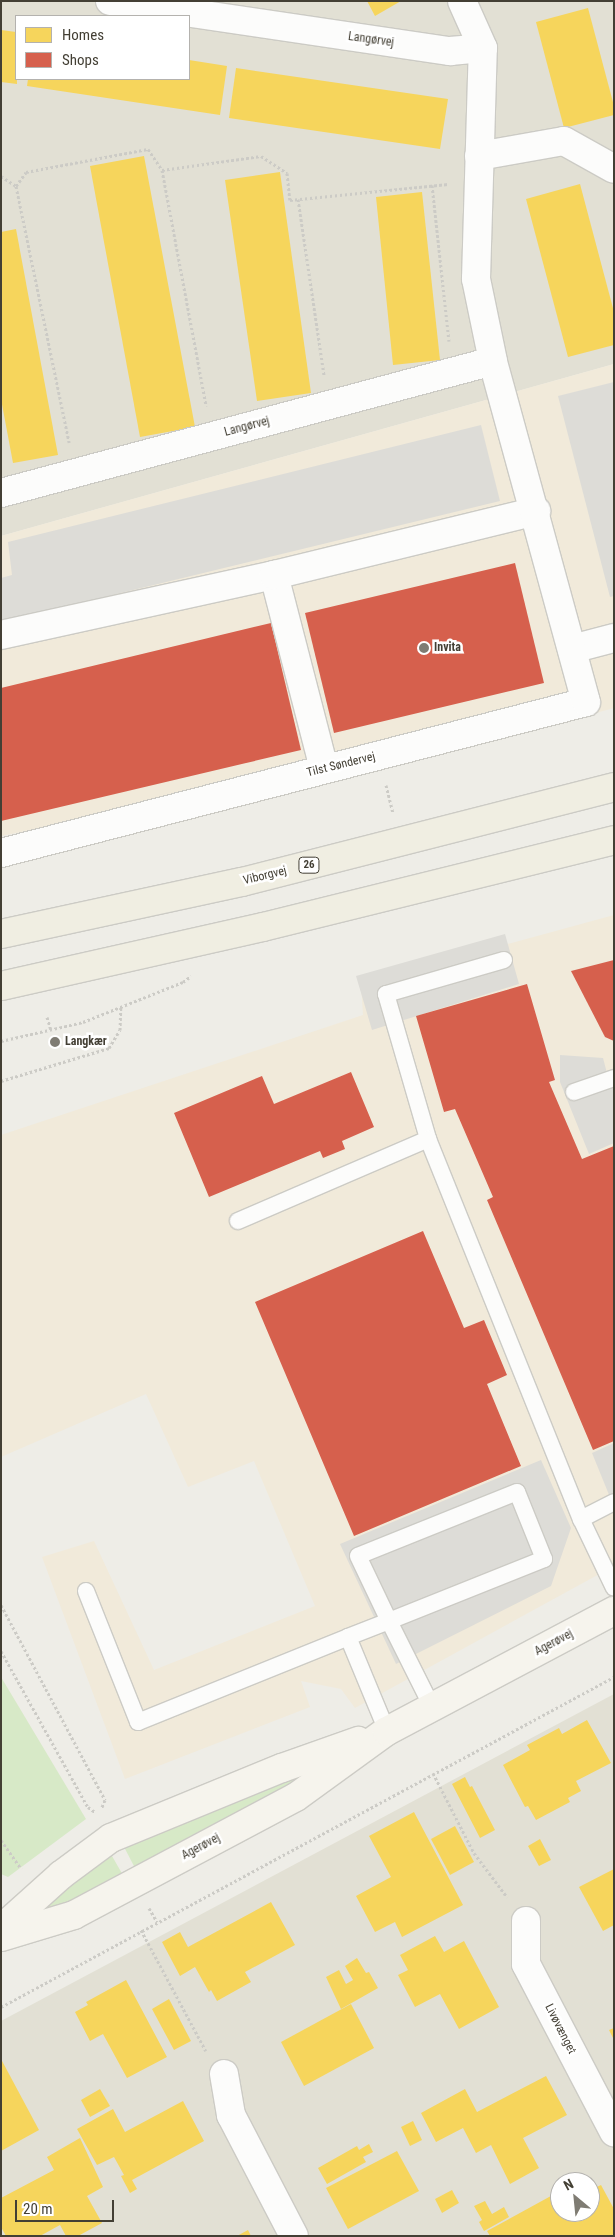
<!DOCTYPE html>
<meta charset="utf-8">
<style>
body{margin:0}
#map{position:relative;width:615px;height:2237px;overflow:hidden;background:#eeede7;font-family:"Roboto Condensed",sans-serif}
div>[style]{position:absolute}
.residential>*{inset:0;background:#e2e0d4}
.commercial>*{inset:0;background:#f1eada}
.green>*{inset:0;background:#d7e9c7}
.parking>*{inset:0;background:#dddcd7}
.homes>*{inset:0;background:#f6d55c}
.shops>*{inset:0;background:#d6604d}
.path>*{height:3px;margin-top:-1.5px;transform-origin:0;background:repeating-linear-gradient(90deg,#cccbc6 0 2.5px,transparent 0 5px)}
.roads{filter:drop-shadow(1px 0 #cccbc5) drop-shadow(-1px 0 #cccbc5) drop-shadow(0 1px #cccbc5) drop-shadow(0 -1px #cccbc5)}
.lane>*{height:16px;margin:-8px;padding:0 8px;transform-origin:8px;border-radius:8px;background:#fcfcfb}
.street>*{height:28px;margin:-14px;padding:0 14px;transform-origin:14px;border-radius:14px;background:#fcfcfb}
.secondary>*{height:28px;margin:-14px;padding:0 14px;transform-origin:14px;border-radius:14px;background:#f6f4ed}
.primary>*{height:28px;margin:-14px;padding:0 14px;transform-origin:14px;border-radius:14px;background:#f0eee2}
.dots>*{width:14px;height:14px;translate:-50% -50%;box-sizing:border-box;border:2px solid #fff;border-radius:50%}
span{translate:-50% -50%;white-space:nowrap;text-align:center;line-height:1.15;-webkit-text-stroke:5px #fff;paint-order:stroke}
.shield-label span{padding:1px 4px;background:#fff;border:1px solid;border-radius:4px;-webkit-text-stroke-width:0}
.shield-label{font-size:11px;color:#433f34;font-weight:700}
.street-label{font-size:12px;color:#433f34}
.poi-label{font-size:12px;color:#433f34;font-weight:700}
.left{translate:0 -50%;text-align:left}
.frame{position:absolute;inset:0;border:2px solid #433f34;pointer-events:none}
.legend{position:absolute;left:15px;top:15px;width:175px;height:65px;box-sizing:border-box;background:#fff;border:1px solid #b4b2ae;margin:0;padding:6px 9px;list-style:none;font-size:15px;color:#433f34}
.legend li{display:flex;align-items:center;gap:10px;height:25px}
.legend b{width:25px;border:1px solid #b4b2ae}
.north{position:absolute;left:550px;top:2172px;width:50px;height:50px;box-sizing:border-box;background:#fff;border:1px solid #b4b2ae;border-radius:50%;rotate:332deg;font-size:14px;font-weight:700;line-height:20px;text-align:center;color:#433f34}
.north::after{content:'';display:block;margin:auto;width:18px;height:22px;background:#7f7c73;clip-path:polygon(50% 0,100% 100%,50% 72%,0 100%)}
.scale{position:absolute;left:15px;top:2200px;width:99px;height:22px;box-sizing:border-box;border:2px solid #433f34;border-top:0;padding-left:6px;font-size:15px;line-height:18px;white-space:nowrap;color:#433f34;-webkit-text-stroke:4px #fff;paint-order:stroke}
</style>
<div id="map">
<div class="residential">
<i style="clip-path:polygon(evenodd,1px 1px,614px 1px,614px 364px,1px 536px,1px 1px,16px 16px,189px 16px,189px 79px,16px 79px,16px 16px)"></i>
<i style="clip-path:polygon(evenodd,614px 1694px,614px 2236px,1px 2236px,1px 2021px,614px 1694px,560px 2182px,590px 2182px,590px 2212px,560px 2212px,560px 2182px)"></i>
</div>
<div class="commercial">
<i style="clip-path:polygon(614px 364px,614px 708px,538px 729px,1px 836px,1px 536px)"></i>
<i style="clip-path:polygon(614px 915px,614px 1566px,355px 1708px,341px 1689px,301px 1681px,310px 1707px,125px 1779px,42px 1557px,94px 1541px,154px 1670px,315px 1606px,254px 1461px,188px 1487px,146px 1394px,1px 1457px,1px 1135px,363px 1015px,361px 984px)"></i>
</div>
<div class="green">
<i style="clip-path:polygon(1px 1677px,86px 1819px,8px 1877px,1px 1874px)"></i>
<i style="clip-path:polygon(321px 1761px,325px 1767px,136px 1870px,122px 1843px)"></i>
<i style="clip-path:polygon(108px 1849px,124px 1877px,33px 1925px,25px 1912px)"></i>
</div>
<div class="parking">
<i style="clip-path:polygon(614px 382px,614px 596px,610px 597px,558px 396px)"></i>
<i style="clip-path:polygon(481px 425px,500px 501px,1px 622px,1px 578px,12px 575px,8px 542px)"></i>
<i style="clip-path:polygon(505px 934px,519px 984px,372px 1030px,356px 976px)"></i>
<i style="clip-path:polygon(560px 1055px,603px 1058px,608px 1077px,614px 1075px,614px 1143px,589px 1154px,560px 1082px)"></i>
<i style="clip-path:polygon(614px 1443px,614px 1507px,592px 1453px)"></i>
<i style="clip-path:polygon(541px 1460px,571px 1528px,551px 1586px,396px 1664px,340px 1544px)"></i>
</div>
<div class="homes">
<i style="clip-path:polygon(367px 1px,401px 1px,375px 16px)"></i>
<i style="clip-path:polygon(588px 8px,614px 106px,614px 115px,564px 128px,536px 22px)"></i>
<i style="clip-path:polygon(1px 30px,16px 32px,17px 84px,1px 82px)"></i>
<i style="clip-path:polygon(189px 60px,227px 66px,220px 115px,27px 86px,28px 79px,189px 79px)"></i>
<i style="clip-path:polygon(236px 68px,448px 99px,440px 149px,229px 118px)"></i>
<i style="clip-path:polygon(144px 156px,195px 427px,140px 437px,90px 166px)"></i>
<i style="clip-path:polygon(280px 172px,311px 393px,257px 401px,225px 180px)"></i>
<i style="clip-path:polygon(580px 184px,614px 312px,614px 345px,568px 357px,526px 199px)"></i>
<i style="clip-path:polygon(422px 192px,440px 360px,393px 365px,376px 197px)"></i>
<i style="clip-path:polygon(16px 229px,58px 455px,13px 463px,1px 399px,1px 232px)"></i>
<i style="clip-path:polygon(587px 1720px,611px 1763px,576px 1781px,581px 1791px,568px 1798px,570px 1802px,536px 1820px,528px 1806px,525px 1807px,503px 1765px,530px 1750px,527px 1745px,559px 1728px,562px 1734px)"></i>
<i style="clip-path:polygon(465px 1777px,470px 1787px,472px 1786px,495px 1830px,480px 1838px,452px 1784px)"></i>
<i style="clip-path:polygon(414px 1812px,463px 1905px,402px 1937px,395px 1922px,375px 1932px,356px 1896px,391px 1877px,369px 1836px)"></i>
<i style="clip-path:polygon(455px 1826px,474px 1862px,450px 1875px,431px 1839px)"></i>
<i style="clip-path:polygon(540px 1839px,551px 1860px,539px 1866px,528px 1846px)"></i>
<i style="clip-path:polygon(614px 1869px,614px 1925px,603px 1931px,579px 1887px)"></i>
<i style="clip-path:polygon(271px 1902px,295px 1945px,245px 1972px,251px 1982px,217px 2001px,211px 1990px,209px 1992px,195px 1967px,180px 1976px,162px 1942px,180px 1932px,188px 1947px)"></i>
<i style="clip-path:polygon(435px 1936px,444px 1952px,464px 1941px,499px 2007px,459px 2029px,440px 1994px,415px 2007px,398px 1975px,408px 1970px,400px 1955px)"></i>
<i style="clip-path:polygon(357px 1958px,366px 1973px,369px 1972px,378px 1988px,341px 2009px,326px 1977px,339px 1970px,346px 1984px,353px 1980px,345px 1966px)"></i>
<i style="clip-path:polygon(126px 1980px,167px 2057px,127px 2078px,103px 2034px,90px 2041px,75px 2012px,88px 2005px,86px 2002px)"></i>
<i style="clip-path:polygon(169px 1999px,191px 2041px,174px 2050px,152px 2009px)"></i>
<i style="clip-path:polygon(351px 2004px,374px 2048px,304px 2086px,281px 2042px)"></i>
<i style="clip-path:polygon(614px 2028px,614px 2040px,609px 2030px)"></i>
<i style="clip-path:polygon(1px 2059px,39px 2130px,1px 2151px)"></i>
<i style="clip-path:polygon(546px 2076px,567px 2115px,523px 2138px,539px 2168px,510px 2184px,491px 2145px,476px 2153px,463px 2128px,436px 2142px,421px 2113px,465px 2089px,477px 2112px)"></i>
<i style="clip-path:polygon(100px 2089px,110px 2106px,90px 2117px,81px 2100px)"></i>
<i style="clip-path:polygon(183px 2101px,204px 2141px,132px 2180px,137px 2189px,130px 2193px,121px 2176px,124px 2175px,114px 2157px,97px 2165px,77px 2129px,113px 2109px,125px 2132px)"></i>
<i style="clip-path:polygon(413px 2121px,422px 2140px,410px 2146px,401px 2127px)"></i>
<i style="clip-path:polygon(80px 2138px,103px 2187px,87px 2196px,102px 2223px,78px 2236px,66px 2236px,60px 2225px,40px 2236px,6px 2236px,1px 2227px,1px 2198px,54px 2170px,47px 2157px)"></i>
<i style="clip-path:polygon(369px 2144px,373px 2152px,363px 2157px,366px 2162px,327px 2184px,318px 2168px,357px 2146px,359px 2150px)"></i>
<i style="clip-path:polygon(397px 2151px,419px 2191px,348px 2229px,326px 2188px)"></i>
<i style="clip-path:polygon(601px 2185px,614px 2209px,614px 2234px,610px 2236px,490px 2236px,487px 2231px,560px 2191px,560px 2212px,590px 2212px,590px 2190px)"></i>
<i style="clip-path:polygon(452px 2190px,459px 2203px,442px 2213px,435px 2199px)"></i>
<i style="clip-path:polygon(485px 2201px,492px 2214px,504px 2207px,509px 2217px,484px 2231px,479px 2222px,482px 2220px,474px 2206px)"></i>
<i style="clip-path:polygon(248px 2230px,251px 2236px,237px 2236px)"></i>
</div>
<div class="shops">
<i style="clip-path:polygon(515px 563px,544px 683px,334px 733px,305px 613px)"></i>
<i style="clip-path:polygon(271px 623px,301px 750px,1px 821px,1px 688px)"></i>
<i style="clip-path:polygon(614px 960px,614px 1041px,605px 1037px,571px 971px)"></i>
<i style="clip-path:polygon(527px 984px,555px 1080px,549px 1082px,582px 1159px,614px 1146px,614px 1441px,593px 1450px,487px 1200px,493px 1197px,455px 1109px,444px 1112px,416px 1016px)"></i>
<i style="clip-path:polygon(351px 1072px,374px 1127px,342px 1141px,345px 1149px,323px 1158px,320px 1151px,209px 1197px,174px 1113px,262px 1076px,274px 1104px)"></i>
<i style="clip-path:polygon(423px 1231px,464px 1328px,484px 1320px,507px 1375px,487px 1384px,521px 1466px,354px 1536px,255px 1302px)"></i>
</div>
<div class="path">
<i style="left:162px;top:170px;width:240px;rotate:79.4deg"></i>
<i style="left:1px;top:176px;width:18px;rotate:34deg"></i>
<i style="left:16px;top:186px;width:262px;rotate:78.3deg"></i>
<i style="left:432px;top:185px;width:157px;rotate:83.8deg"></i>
<i style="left:16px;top:186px;width:17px;rotate:-54deg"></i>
<i style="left:26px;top:172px;width:124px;rotate:-10.7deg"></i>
<i style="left:148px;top:149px;width:25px;rotate:56deg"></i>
<i style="left:162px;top:170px;width:100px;rotate:-8deg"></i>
<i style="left:261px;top:156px;width:31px;rotate:33deg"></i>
<i style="left:287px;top:173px;width:27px;rotate:84deg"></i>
<i style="left:290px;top:200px;width:159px;rotate:-5.8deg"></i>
<i style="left:298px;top:199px;width:178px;rotate:81.6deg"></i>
<i style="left:386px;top:785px;width:29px;rotate:76deg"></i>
<i style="left:47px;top:1017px;width:14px;rotate:73deg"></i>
<i style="left:1px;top:1041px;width:84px;rotate:-13deg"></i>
<i style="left:83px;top:1022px;width:108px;rotate:-21.8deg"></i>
<i style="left:183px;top:982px;width:10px;rotate:-37deg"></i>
<i style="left:1px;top:1081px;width:113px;rotate:-17deg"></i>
<i style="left:109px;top:1048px;width:21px;rotate:-59deg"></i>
<i style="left:120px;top:1030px;width:23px;rotate:-88deg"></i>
<i style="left:1px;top:1605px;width:221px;rotate:61.9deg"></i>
<i style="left:105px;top:1800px;width:8px;rotate:113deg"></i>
<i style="left:1px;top:1651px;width:179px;rotate:60.9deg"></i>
<i style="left:88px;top:1807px;width:9px;rotate:36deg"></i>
<i style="left:433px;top:1773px;width:90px;rotate:62.9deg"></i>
<i style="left:474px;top:1853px;width:55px;rotate:53.1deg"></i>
<i style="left:1px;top:1840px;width:35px;rotate:55deg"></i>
<i style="left:149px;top:1908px;width:16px;rotate:60deg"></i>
<i style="left:141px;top:1930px;width:137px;rotate:61.8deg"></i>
<i style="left:1px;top:2007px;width:696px;rotate:-28.3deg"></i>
</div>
<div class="roads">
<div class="lane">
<i style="left:504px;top:960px;width:123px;rotate:163.9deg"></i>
<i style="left:386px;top:994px;width:151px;rotate:73.8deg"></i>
<i style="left:428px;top:1139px;width:410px;rotate:68.1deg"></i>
<i style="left:581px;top:1519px;width:76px;rotate:64.4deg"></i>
<i style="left:574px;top:1092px;width:42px;rotate:-19.3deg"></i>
<i style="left:238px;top:1221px;width:207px;rotate:-23.3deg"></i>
<i style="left:581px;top:1519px;width:37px;rotate:-27deg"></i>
<i style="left:86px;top:1591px;width:141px;rotate:68.3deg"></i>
<i style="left:138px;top:1722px;width:227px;rotate:-22deg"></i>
<i style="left:348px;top:1637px;width:44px;rotate:-21.3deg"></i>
<i style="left:389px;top:1621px;width:167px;rotate:-21.8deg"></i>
<i style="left:544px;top:1559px;width:72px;rotate:-111.9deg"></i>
<i style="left:517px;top:1492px;width:171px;rotate:158.1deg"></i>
<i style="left:358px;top:1556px;width:72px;rotate:64.5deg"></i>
<i style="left:389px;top:1621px;width:96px;rotate:63.4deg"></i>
<i style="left:348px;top:1637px;width:102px;rotate:67.5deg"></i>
</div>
<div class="street">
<i style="left:110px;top:1px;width:344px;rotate:8.4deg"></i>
<i style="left:450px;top:51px;width:33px;rotate:-5deg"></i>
<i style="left:479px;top:156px;width:86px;rotate:-10deg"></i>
<i style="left:564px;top:141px;width:57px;rotate:29.2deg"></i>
<i style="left:1px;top:493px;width:509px;rotate:-15.02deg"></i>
<i style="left:274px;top:575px;width:200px;rotate:75.5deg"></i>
<i style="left:1px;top:635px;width:280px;rotate:-12.4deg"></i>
<i style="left:274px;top:575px;width:270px;rotate:-13.7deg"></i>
<i style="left:572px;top:649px;width:43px;rotate:-14.7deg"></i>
<i style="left:1px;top:853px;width:604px;rotate:-14.47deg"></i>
<i style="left:586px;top:702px;width:353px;rotate:-105.3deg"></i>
<i style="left:493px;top:361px;width:84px;rotate:-101.7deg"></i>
<i style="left:476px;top:279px;width:231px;rotate:-88.3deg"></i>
<i style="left:483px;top:48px;width:51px;rotate:-114.1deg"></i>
<i style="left:526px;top:1921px;width:43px;rotate:90deg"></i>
<i style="left:526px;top:1964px;width:190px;rotate:62.4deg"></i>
<i style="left:224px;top:2074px;width:42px;rotate:80.3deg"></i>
<i style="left:231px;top:2115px;width:136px;rotate:62.5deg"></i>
</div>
<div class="secondary">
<i style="left:1px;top:1929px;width:81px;rotate:-42deg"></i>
<i style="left:61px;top:1875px;width:62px;rotate:-36.5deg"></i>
<i style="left:111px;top:1838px;width:185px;rotate:-22.3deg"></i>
<i style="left:282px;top:1768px;width:81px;rotate:-19.6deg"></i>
<i style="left:1px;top:1937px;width:76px;rotate:-16.8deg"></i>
<i style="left:74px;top:1915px;width:251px;rotate:-28deg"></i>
<i style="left:296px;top:1797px;width:112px;rotate:-36deg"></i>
<i style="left:387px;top:1731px;width:257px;rotate:-27.9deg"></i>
</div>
<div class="primary">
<i style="left:1px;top:934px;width:247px;rotate:-12.2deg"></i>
<i style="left:242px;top:882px;width:384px;rotate:-14.3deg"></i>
<i style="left:1px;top:986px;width:269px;rotate:-12.7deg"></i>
<i style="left:263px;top:927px;width:362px;rotate:-13.9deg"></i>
</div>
</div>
<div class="dots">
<i style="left:424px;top:648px;background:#7f7c73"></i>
<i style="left:55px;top:1042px;background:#7f7c73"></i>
</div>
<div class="shield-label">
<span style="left:309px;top:865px">26</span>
</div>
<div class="street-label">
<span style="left:371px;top:40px;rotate:8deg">Langørvej</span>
<span style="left:247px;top:427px;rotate:-15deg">Langørvej</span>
<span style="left:341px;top:765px;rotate:-14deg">Tilst Søndervej</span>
<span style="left:265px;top:876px;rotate:-14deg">Viborgvej</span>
<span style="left:554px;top:1643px;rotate:-28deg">Agerøvej</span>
<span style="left:201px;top:1847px;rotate:-28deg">Agerøvej</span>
<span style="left:560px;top:2029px;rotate:63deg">Livøvænget</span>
</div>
<div class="poi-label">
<span class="left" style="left:434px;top:648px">Invita</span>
<span class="left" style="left:65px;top:1042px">Langkær</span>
</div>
<div class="frame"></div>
<ul class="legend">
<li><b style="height:14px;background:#f6d55c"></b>Homes</li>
<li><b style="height:14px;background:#d6604d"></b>Shops</li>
</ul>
<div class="north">N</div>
<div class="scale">20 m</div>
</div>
